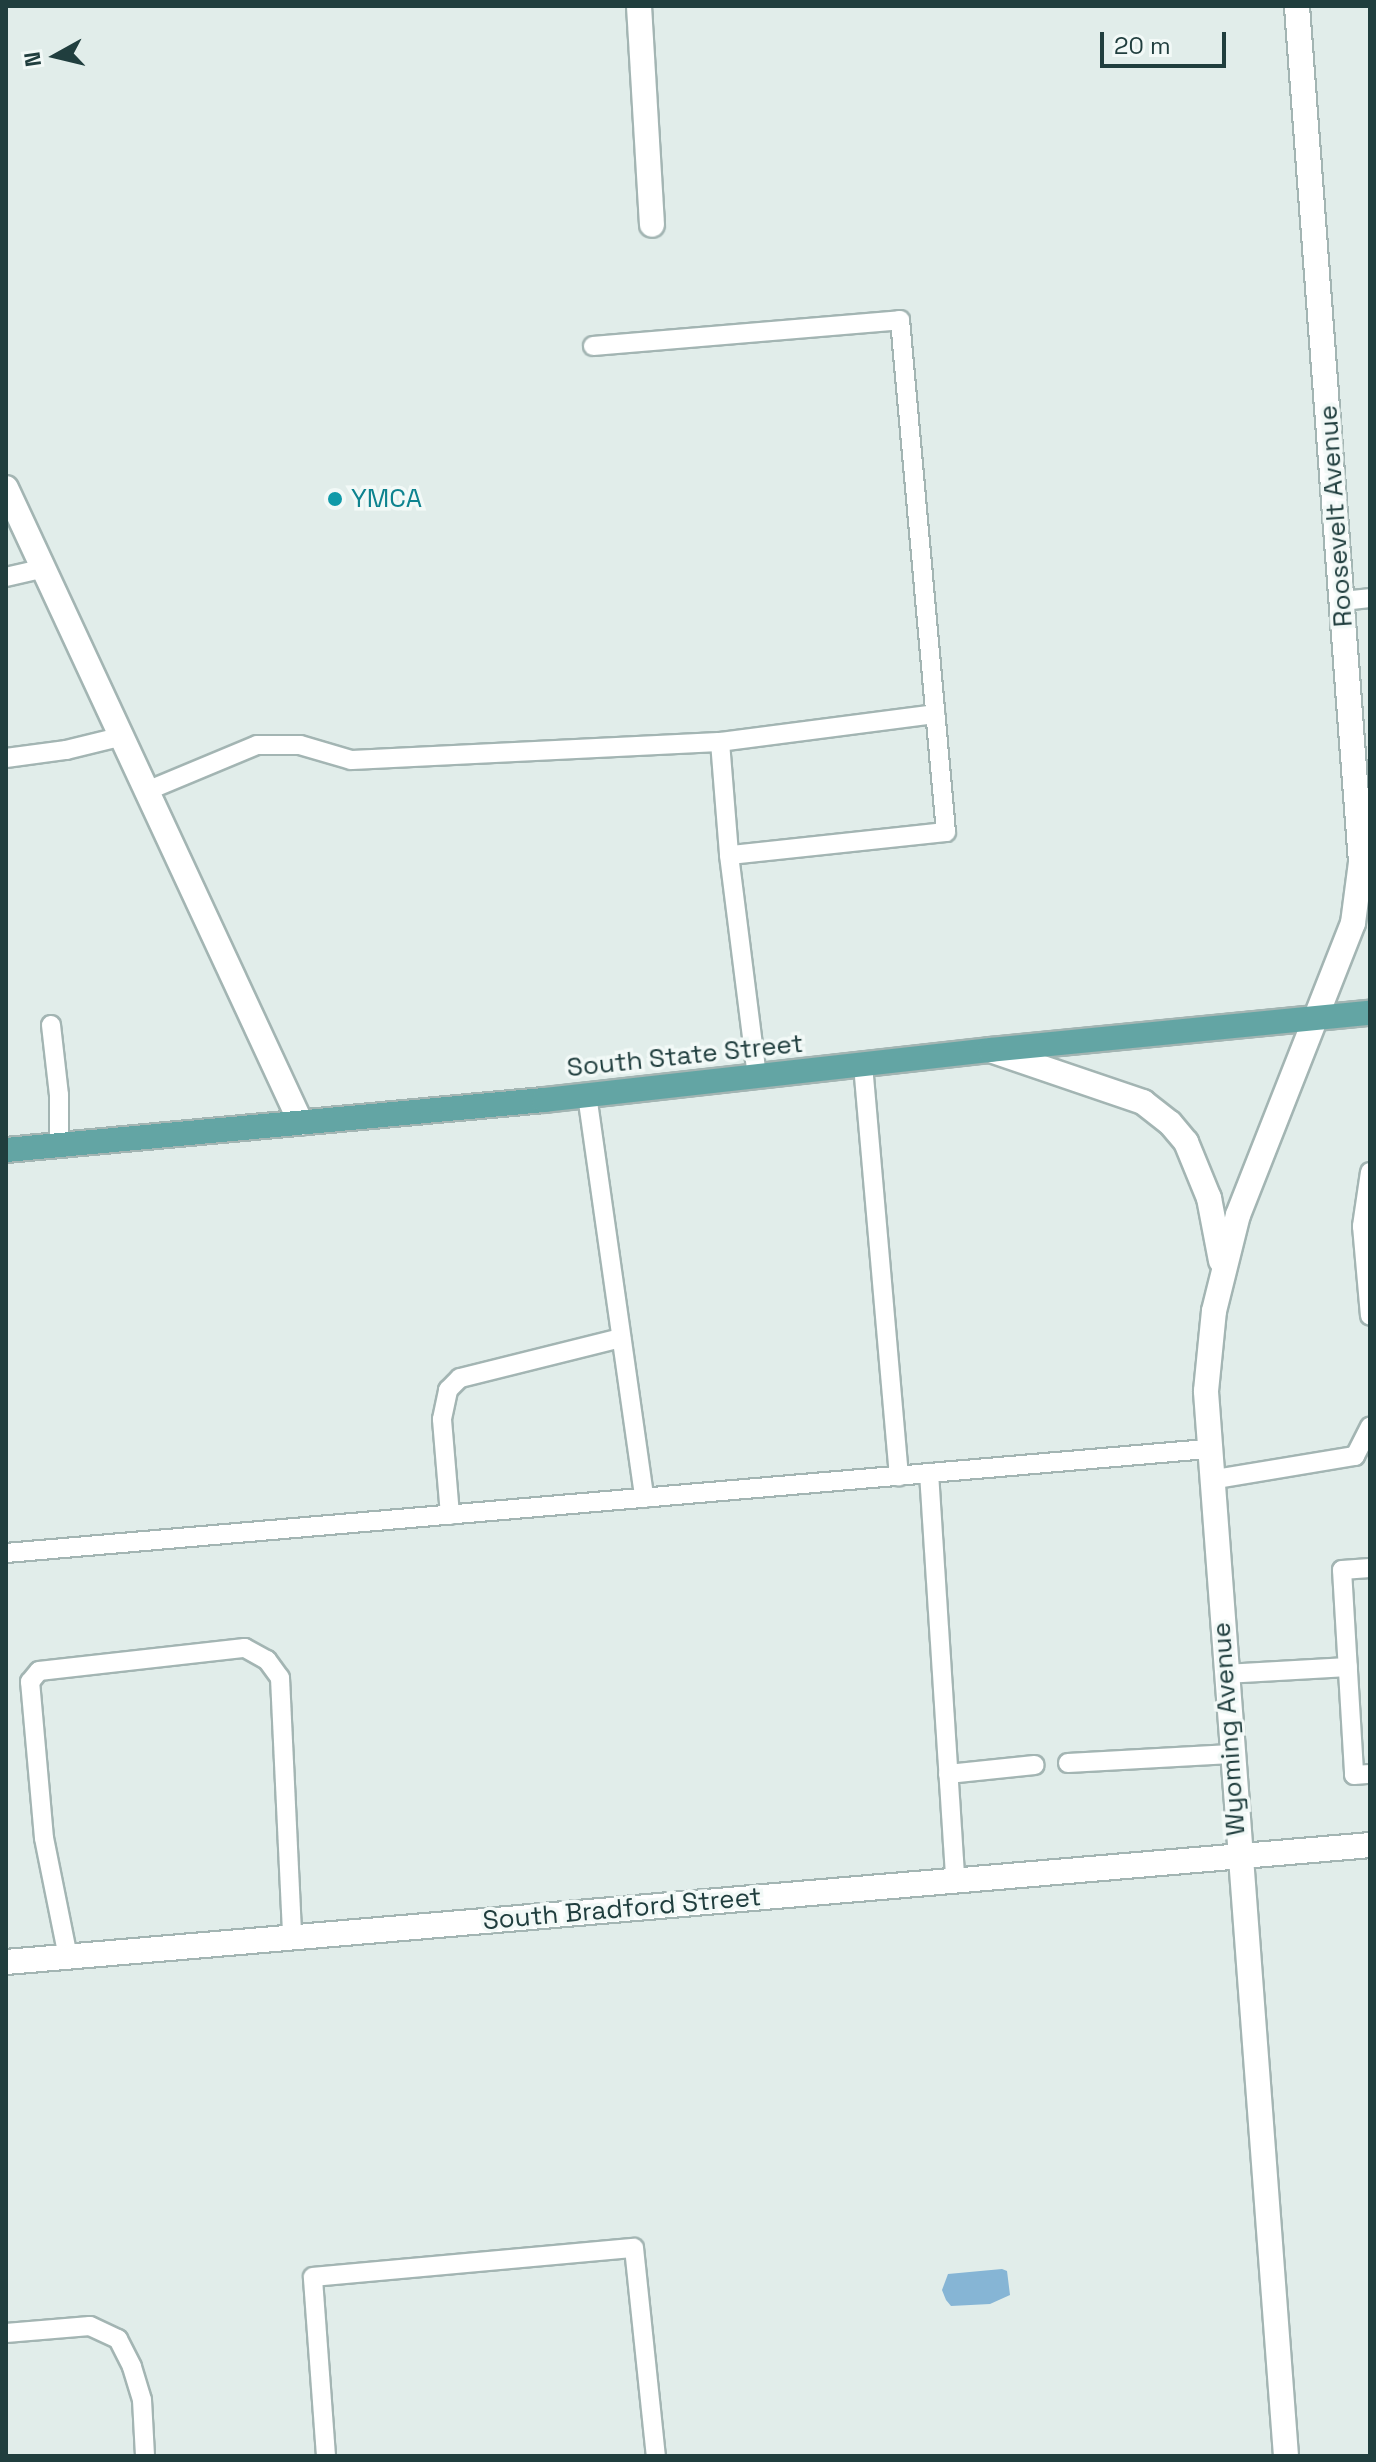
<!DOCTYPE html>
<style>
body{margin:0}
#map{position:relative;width:1376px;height:2462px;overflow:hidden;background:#e1edea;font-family:"Space Grotesk",sans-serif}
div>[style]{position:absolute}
.water>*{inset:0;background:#86b5d5}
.roads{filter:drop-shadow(2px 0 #a3b5b3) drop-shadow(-2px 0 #a3b5b3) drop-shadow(0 2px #a3b5b3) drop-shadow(0 -2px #a3b5b3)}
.service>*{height:18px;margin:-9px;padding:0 9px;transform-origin:9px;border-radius:9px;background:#fff}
.minor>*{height:24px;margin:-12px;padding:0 12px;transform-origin:12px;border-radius:12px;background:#fff}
.tertiary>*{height:24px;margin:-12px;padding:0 12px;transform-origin:12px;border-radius:12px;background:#fff}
.primary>*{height:24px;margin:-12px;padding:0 12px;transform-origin:12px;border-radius:12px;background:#63a5a4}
.dots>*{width:22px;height:22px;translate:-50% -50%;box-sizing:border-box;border:4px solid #f2f9f7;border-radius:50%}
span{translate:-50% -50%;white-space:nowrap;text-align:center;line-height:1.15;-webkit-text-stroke:7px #f2f9f7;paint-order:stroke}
.culture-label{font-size:26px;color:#0d838f}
.left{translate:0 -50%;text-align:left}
.street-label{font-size:26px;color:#203e3e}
.frame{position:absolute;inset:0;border:8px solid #203e3e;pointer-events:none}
.north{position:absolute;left:16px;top:16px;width:80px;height:80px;-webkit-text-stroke:6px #f2f9f7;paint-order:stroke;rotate:262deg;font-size:22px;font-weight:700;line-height:32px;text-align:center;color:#203e3e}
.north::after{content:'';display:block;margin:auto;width:28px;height:36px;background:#203e3e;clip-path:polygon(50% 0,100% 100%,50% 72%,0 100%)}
.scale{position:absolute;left:1100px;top:32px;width:126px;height:36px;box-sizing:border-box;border:4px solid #203e3e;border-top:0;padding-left:10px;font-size:24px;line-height:28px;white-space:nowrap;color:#203e3e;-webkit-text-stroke:6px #f2f9f7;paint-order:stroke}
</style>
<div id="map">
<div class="water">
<i style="clip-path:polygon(1002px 2269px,1007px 2271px,1010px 2295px,990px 2304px,951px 2306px,946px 2300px,942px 2290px,948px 2274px)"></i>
</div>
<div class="roads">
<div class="service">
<i style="left:593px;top:346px;width:308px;rotate:-4.8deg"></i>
<i style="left:900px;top:320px;width:514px;rotate:84.87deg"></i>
<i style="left:946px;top:832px;width:218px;rotate:173.9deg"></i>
<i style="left:6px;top:577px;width:39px;rotate:-13deg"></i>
<i style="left:1342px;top:601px;width:28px;rotate:-6deg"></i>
<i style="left:720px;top:742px;width:217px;rotate:-7.4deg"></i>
<i style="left:6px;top:758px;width:61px;rotate:-7.6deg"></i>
<i style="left:66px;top:750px;width:59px;rotate:-13.8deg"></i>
<i style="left:149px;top:790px;width:117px;rotate:-22.6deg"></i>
<i style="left:257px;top:745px;width:43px"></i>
<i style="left:300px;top:745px;width:53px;rotate:16.4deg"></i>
<i style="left:351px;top:760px;width:369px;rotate:-2.8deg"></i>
<i style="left:720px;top:742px;width:113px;rotate:85.4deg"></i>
<i style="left:729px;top:855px;width:224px;rotate:82.8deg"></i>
<i style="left:51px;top:1025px;width:70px;rotate:83.5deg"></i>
<i style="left:59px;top:1095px;width:50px;rotate:90deg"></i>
<i style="left:863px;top:1065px;width:413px;rotate:85deg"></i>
<i style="left:587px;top:1095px;width:407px;rotate:81.9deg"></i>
<i style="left:1370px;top:1172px;width:55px;rotate:98.4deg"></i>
<i style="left:1362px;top:1226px;width:90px;rotate:84.9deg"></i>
<i style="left:929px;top:1473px;width:407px;rotate:86.3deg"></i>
<i style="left:1210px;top:1480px;width:147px;rotate:-9.4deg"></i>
<i style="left:1355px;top:1456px;width:33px;rotate:-63deg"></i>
<i style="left:450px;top:1515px;width:96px;rotate:-94.8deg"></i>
<i style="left:442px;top:1419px;width:30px;rotate:-78deg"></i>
<i style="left:448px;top:1390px;width:17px;rotate:-45deg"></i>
<i style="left:460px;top:1378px;width:166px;rotate:-14deg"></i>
<i style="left:6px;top:1553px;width:1206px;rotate:-4.95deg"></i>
<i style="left:1370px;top:1568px;width:28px;rotate:176deg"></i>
<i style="left:1342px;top:1570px;width:205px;rotate:86.6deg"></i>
<i style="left:1354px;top:1775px;width:16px;rotate:-4deg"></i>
<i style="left:1225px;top:1674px;width:123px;rotate:-3.3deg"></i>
<i style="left:1068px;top:1763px;width:163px;rotate:-3.2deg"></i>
<i style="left:948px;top:1774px;width:87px;rotate:-5.9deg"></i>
<i style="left:68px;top:1957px;width:121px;rotate:-101.4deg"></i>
<i style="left:44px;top:1838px;width:157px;rotate:-95.1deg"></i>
<i style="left:30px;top:1682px;width:14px;rotate:-51deg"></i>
<i style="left:39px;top:1671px;width:207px;rotate:-6.4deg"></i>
<i style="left:245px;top:1648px;width:25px;rotate:29deg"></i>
<i style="left:267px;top:1660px;width:22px;rotate:54deg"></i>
<i style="left:280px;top:1678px;width:259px;rotate:87.3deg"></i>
<i style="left:6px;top:2333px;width:84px;rotate:-4.8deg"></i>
<i style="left:90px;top:2326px;width:31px;rotate:25deg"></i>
<i style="left:118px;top:2339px;width:31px;rotate:63deg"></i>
<i style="left:132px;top:2367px;width:34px;rotate:73deg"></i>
<i style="left:142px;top:2400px;width:56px;rotate:86.9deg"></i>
<i style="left:326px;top:2456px;width:179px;rotate:-94.2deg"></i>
<i style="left:313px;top:2277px;width:322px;rotate:-5.2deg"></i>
<i style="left:634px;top:2248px;width:209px;rotate:84deg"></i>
</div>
<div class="minor">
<i style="left:639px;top:6px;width:219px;rotate:86.6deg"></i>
<i style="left:6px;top:488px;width:700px;rotate:65.08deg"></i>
<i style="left:6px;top:1962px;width:1369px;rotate:-4.9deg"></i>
</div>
<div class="tertiary">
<i style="left:990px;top:1050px;width:162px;rotate:18.8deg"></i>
<i style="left:1143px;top:1102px;width:34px;rotate:38deg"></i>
<i style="left:1170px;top:1123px;width:25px;rotate:50deg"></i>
<i style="left:1186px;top:1142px;width:61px;rotate:67.7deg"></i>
<i style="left:1209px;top:1198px;width:64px;rotate:79.2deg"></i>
<i style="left:1286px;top:2456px;width:1068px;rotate:-94.3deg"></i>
<i style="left:1206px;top:1391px;width:80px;rotate:-84.3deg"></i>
<i style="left:1214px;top:1311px;width:99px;rotate:-76deg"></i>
<i style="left:1238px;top:1215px;width:314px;rotate:-68.5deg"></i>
<i style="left:1353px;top:923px;width:62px;rotate:-82.5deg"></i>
<i style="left:1361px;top:862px;width:858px;rotate:-94.28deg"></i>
</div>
<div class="primary">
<i style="left:6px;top:1150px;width:540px;rotate:-5.31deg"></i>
<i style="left:544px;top:1100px;width:449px;rotate:-6.4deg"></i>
<i style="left:990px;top:1050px;width:382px;rotate:-5.6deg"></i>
</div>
</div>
<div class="dots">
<i style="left:335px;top:499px;background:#0f9aa8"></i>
</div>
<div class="culture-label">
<span class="left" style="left:351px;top:499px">YMCA</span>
</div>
<div class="street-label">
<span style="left:1336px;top:516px;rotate:-94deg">Roosevelt Avenue</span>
<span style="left:685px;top:1056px;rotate:-6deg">South State Street</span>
<span style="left:1229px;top:1729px;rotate:-94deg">Wyoming Avenue</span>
<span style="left:622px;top:1909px;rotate:-5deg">South Bradford Street</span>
</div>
<div class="frame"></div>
<div class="north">N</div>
<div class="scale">20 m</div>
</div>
